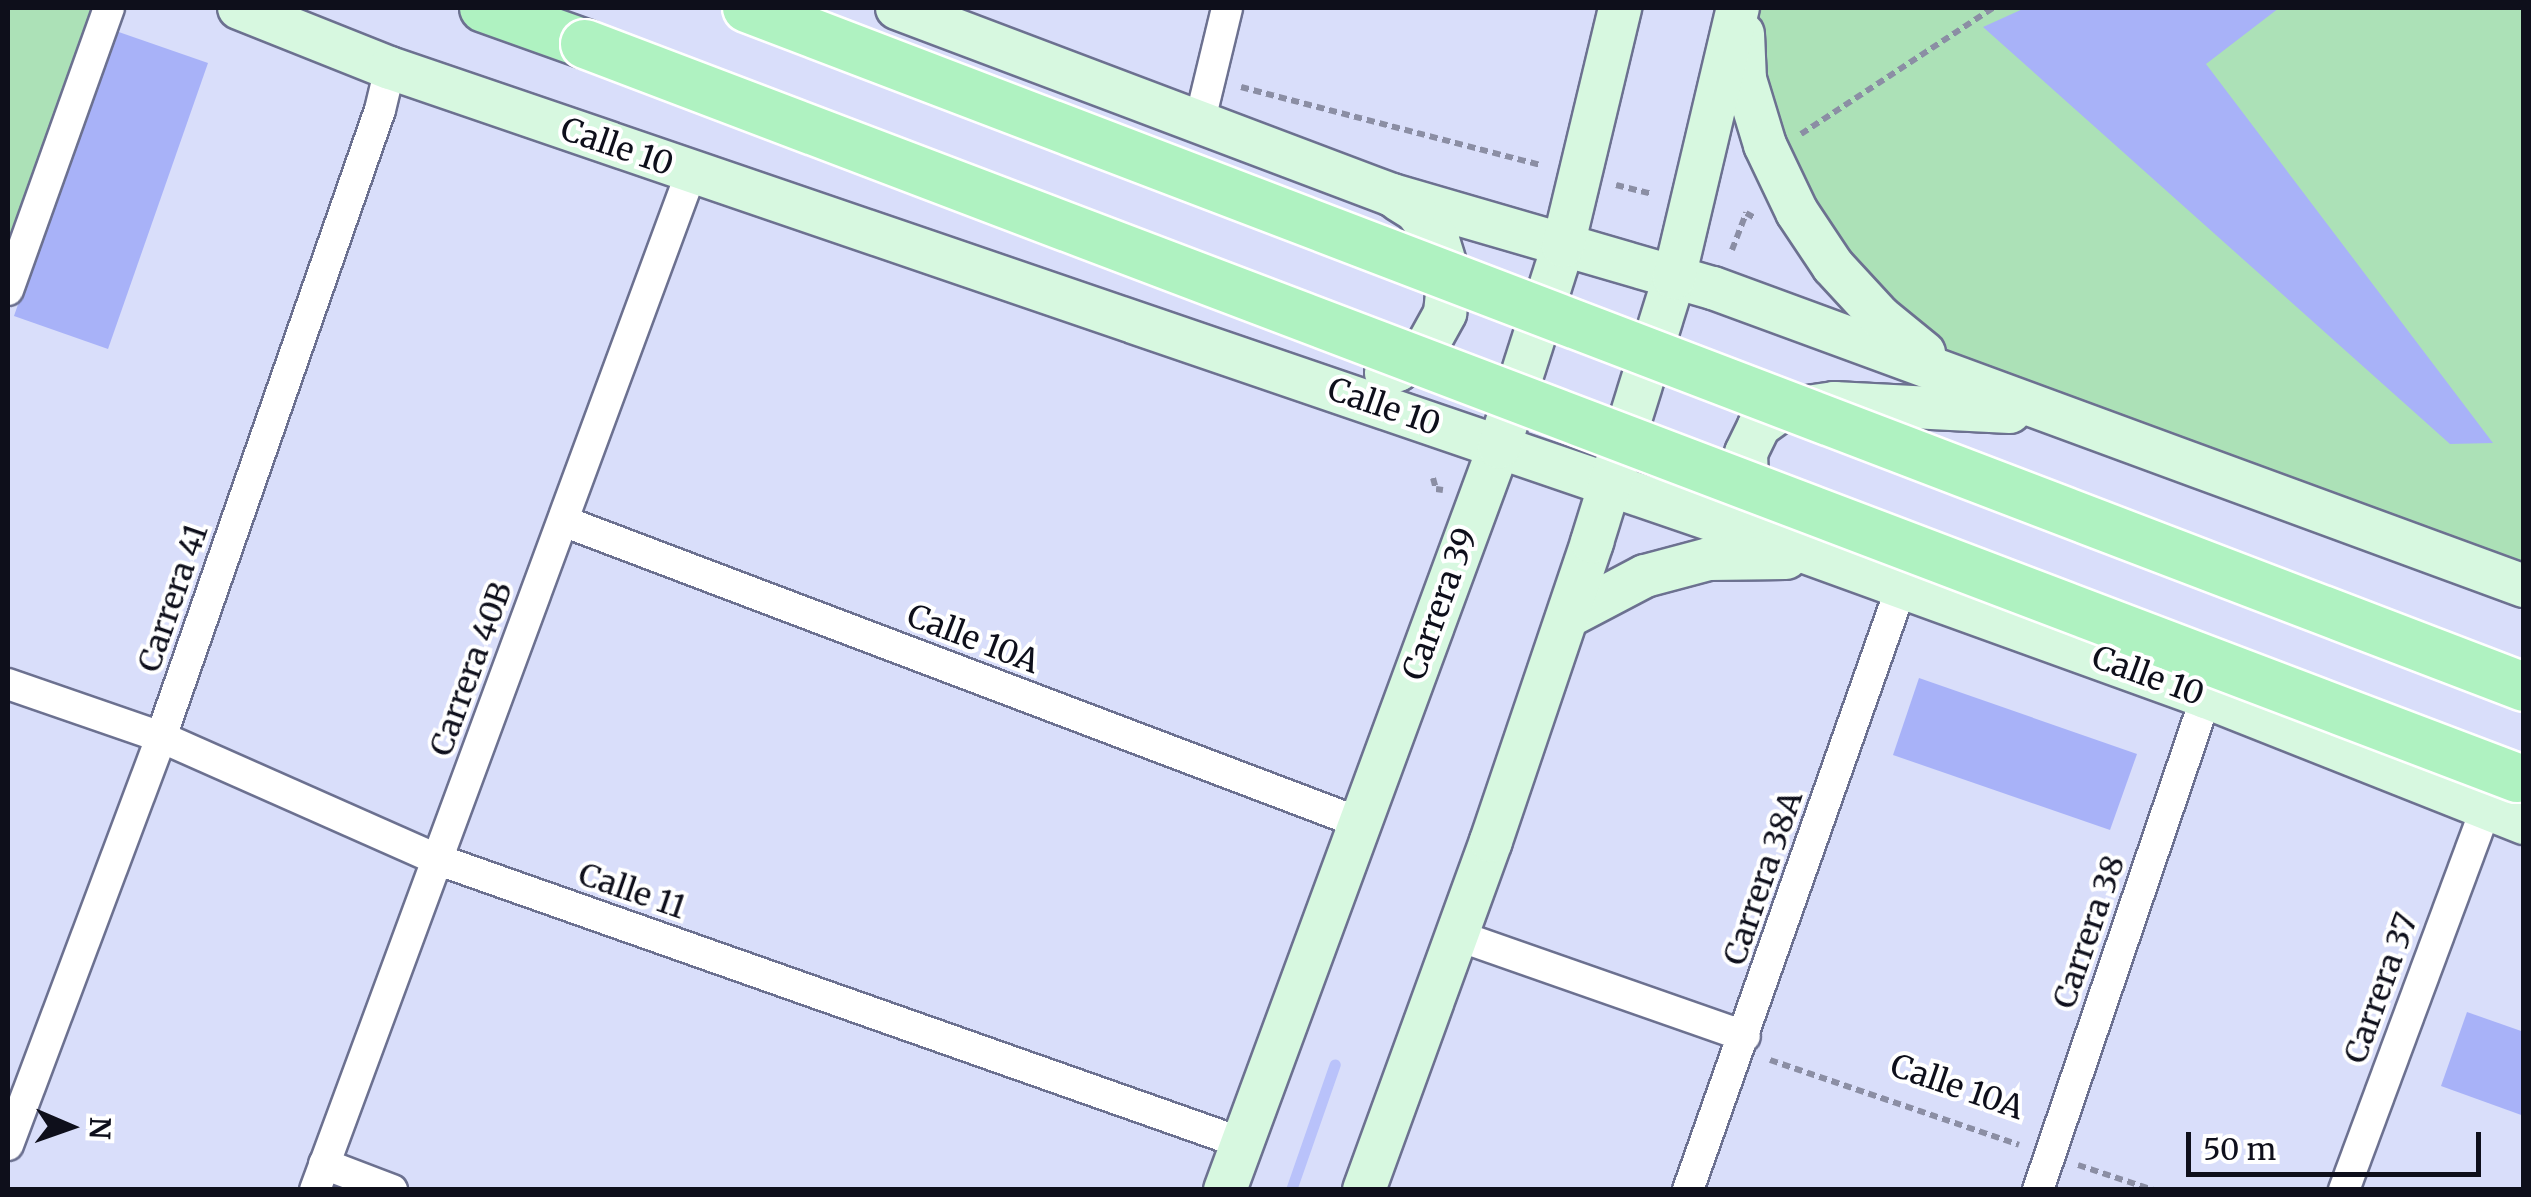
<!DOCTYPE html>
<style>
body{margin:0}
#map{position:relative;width:2531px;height:1197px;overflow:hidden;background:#d9defa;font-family:Merriweather,serif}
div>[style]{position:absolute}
.green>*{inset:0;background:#ace1b7}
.stream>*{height:11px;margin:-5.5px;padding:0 5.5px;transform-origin:5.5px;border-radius:5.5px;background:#b9c2fa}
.building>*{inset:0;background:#a8b2f8}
.path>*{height:6px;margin-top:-3px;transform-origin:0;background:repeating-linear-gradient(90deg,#8b8ea4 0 8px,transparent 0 13px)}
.roads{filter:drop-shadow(2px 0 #6c7190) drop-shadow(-2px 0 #6c7190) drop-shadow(0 2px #6c7190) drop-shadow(0 -2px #6c7190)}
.street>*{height:30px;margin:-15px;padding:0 15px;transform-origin:15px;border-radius:15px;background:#fff}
.secondary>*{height:42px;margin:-21px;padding:0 21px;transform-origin:21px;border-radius:21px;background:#d7f8e0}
.primary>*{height:48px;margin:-24px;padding:0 24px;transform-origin:24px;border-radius:24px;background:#aff2c1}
.bridges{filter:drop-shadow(2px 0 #fff) drop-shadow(-2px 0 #fff) drop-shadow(0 2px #fff) drop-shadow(0 -2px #fff)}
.primary-bridge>*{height:48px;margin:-24px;padding:0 24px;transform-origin:24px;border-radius:24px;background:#aff2c1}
span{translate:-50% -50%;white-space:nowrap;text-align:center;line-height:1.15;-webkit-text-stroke:8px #fff;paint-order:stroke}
.street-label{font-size:32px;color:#0e0f1b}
.frame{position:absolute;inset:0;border:10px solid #0e0f1b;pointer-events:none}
.north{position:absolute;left:20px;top:1077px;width:100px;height:100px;-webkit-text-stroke:8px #fff;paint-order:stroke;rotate:92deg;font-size:28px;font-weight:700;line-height:40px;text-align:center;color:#0e0f1b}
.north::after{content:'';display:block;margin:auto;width:35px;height:45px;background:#0e0f1b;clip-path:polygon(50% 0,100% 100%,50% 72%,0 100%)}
.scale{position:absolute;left:2186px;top:1132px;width:295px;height:45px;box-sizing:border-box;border:5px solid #0e0f1b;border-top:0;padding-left:12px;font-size:30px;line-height:35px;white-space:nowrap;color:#0e0f1b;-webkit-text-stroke:8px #fff;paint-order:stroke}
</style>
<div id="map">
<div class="green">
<i style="clip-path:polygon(8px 8px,109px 8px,8px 290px)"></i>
<i style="clip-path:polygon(1742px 8px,2523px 8px,2523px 586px,1934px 361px,1797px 212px)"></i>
</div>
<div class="stream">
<i style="left:1291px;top:1190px;width:133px;rotate:-70.8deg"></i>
</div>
<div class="building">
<i style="clip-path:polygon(2025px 8px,2279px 8px,2206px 64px,2493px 443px,2450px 444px,1983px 27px)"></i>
<i style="clip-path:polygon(113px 30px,208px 63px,108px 349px,14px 316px)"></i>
<i style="clip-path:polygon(1919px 678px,2137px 754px,2110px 830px,1893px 755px)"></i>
<i style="clip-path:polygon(2467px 1012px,2524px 1032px,2524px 1116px,2441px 1086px)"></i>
</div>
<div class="path">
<i style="left:1241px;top:87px;width:309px;rotate:14.6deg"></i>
<i style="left:1801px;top:134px;width:230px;rotate:-33.3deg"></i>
<i style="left:1616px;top:185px;width:37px;rotate:14deg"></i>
<i style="left:1732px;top:250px;width:40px;rotate:-69deg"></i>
<i style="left:1746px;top:213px;width:10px;rotate:29deg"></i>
<i style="left:1433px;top:478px;width:11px;rotate:75deg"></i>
<i style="left:1436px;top:489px;width:7px;rotate:8deg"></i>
<i style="left:1770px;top:1060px;width:263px;rotate:18.8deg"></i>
<i style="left:2078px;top:1165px;width:79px;rotate:18.4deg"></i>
</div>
<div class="roads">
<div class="street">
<i style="left:1200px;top:120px;width:115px;rotate:-76.4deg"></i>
<i style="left:8px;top:290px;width:300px;rotate:-70.3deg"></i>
<i style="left:563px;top:521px;width:850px;rotate:20.74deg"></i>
<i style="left:8px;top:684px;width:162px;rotate:19.1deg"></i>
<i style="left:161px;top:737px;width:304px;rotate:23.9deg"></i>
<i style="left:439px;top:860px;width:851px;rotate:19.41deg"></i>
<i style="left:1456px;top:935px;width:306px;rotate:19.3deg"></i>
<i style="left:8px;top:1145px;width:436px;rotate:-69.4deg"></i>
<i style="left:161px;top:737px;width:664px;rotate:-70.75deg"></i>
<i style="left:380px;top:110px;width:43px;rotate:-76.6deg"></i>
<i style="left:324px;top:1164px;width:73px;rotate:20.9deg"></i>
<i style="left:315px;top:1190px;width:1084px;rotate:-69.71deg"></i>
<i style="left:1688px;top:1190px;width:639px;rotate:-70.52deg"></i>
<i style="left:2038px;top:1190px;width:521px;rotate:-71.18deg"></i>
<i style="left:2344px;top:1190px;width:404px;rotate:-69.6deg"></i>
</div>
<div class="secondary">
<i style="left:239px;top:8px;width:162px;rotate:21.7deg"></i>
<i style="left:390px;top:68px;width:1472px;rotate:18.87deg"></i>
<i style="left:1783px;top:544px;width:450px;rotate:19.9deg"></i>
<i style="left:2206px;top:697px;width:342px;rotate:21.6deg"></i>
<i style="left:897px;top:8px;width:529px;rotate:20.7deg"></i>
<i style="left:1392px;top:195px;width:334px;rotate:16.2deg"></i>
<i style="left:1713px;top:288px;width:864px;rotate:20.18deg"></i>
<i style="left:1743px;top:34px;width:45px;rotate:87.5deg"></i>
<i style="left:1745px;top:79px;width:69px;rotate:73.1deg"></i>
<i style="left:1765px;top:145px;width:74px;rotate:64.5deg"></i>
<i style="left:1797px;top:212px;width:65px;rotate:56.3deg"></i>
<i style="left:1833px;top:266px;width:69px;rotate:47.3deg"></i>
<i style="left:1880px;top:317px;width:57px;rotate:39.3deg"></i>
<i style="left:1386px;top:373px;width:12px;rotate:-14deg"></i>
<i style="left:1398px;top:370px;width:38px;rotate:-40deg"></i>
<i style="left:1427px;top:346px;width:38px;rotate:-61deg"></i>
<i style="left:1445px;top:313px;width:37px;rotate:-84deg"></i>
<i style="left:1449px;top:276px;width:38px;rotate:-107deg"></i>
<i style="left:1438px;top:240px;width:38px;rotate:-127deg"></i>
<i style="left:1415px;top:210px;width:19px;rotate:-148deg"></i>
<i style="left:1759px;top:512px;width:33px;rotate:-111deg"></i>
<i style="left:1747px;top:481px;width:28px;rotate:-92deg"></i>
<i style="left:1746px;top:453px;width:30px;rotate:-64deg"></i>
<i style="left:1759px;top:426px;width:26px;rotate:-36deg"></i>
<i style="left:1780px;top:411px;width:55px;rotate:-8.4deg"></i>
<i style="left:1834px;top:403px;width:176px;rotate:2.9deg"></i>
<i style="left:1569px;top:616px;width:86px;rotate:-27.8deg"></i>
<i style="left:1645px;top:576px;width:66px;rotate:-14.9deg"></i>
<i style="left:1709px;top:559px;width:77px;rotate:-0.7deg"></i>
<i style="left:1225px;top:1190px;width:792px;rotate:-69.76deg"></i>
<i style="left:1499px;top:447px;width:211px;rotate:-72.3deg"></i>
<i style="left:1563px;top:246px;width:245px;rotate:-76.5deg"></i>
<i style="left:1364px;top:1190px;width:371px;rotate:-70deg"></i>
<i style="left:1491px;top:841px;width:316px;rotate:-71.3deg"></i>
<i style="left:1592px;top:542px;width:276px;rotate:-72.7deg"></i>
<i style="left:1674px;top:278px;width:277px;rotate:-76.7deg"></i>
</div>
<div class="primary">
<i style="left:484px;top:8px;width:107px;rotate:19.6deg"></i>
</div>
</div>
<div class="bridges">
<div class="primary-bridge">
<i style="left:747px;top:8px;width:1902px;rotate:20.91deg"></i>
<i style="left:585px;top:44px;width:2067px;rotate:20.8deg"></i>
</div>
</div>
<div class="street-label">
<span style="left:617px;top:147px;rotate:19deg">Calle 10</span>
<span style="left:1384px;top:407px;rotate:19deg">Calle 10</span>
<span style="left:173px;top:598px;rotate:-71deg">Carrera 41</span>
<span style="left:1440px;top:604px;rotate:-70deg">Carrera 39</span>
<span style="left:973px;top:639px;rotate:21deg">Calle 10A</span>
<span style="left:471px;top:669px;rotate:-70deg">Carrera 40B</span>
<span style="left:2148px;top:676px;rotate:20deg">Calle 10</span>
<span style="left:1763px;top:878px;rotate:-71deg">Carrera 38A</span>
<span style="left:632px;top:891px;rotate:19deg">Calle 11</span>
<span style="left:2089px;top:932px;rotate:-71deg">Carrera 38</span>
<span style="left:2381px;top:988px;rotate:-70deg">Carrera 37</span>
<span style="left:1957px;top:1087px;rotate:19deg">Calle 10A</span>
</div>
<div class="frame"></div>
<div class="north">N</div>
<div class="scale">50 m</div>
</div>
